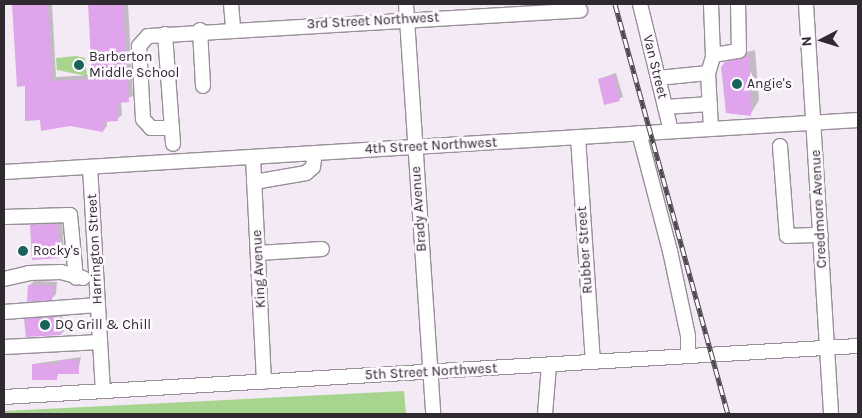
<!DOCTYPE html>
<style>
body{margin:0}
#map{position:relative;width:862px;height:418px;overflow:hidden;background:#f3eaf5;font-family:Karla,sans-serif}
div>[style]{position:absolute}
.green>*{inset:0;background:#a7d590}
.shadow>*{inset:0;background:#0003}
.building>*{inset:0;background:#e0a4ec}
.roads{filter:drop-shadow(1px 0 #988f99) drop-shadow(-1px 0 #988f99) drop-shadow(0 1px #988f99) drop-shadow(0 -1px #988f99)}
.minor>*{height:14px;margin:-7px;padding:0 7px;transform-origin:7px;border-radius:7px;background:#fff}
.rail>*{height:5px;margin-top:-2.5px;transform-origin:0;background:repeating-linear-gradient(90deg,#fdf9fe 0 9px,#4d484e 0 18px);box-sizing:border-box;border-block:1px solid #4d484e}
.dots>*{width:14px;height:14px;translate:-50% -50%;box-sizing:border-box;border:2px solid #fdf9fe;border-radius:50%}
span{translate:-50% -50%;white-space:nowrap;text-align:center;line-height:1.15;-webkit-text-stroke:5px #fdf9fe;paint-order:stroke}
.street-label{font-size:14px;color:#2e2a2f}
.poi-label{font-size:14px;color:#2e2a2f}
.left{translate:0 -50%;text-align:left}
.frame{position:absolute;inset:0;border:5px solid #2e2a2f;pointer-events:none}
.north{position:absolute;left:797px;top:15px;width:50px;height:50px;-webkit-text-stroke:4px #fdf9fe;paint-order:stroke;rotate:265deg;font-size:14px;font-weight:700;line-height:20px;text-align:center;color:#2e2a2f}
.north::after{content:'';display:block;margin:auto;width:18px;height:22px;background:#2e2a2f;clip-path:polygon(50% 0,100% 100%,50% 72%,0 100%)}
</style>
<div id="map">
<div class="green">
<i style="clip-path:polygon(76px 56px,85px 58px,87px 76px,57px 70px,56px 58px)"></i>
<i style="clip-path:polygon(404px 391px,406px 414px,4px 414px,4px 411px)"></i>
</div>
<div class="shadow">
<i style="clip-path:polygon(13px 4px,52px 4px,56px 77px,93px 75px,89px 4px,128px 4px,133px 96px,121px 101px,122px 115px,117px 119px,107px 120px,107px 126px,103px 131px,42px 118px,26px 85px,18px 85px)"></i>
<i style="clip-path:polygon(755px 50px,759px 100px,750px 115px,739px 115px,726px 63px,732px 56px)"></i>
<i style="clip-path:polygon(616px 73px,623px 97px,605px 103px,599px 79px)"></i>
<i style="clip-path:polygon(62px 220px,64px 252px,60px 257px,31px 225px,36px 221px)"></i>
<i style="clip-path:polygon(34px 281px,57px 282px,56px 294px,52px 298px,29px 286px)"></i>
<i style="clip-path:polygon(61px 313px,66px 329px,61px 334px,27px 336px,26px 320px,30px 315px)"></i>
<i style="clip-path:polygon(81px 357px,78px 372px,59px 373px,56px 379px,33px 364px)"></i>
</div>
<div class="building">
<i style="clip-path:polygon(12px 4px,48px 4px,52px 81px,92px 79px,88px 4px,123px 4px,129px 102px,117px 103px,118px 121px,103px 122px,103px 132px,70px 126px,41px 131px,40px 120px,25px 121px,25px 86px,17px 87px)"></i>
<i style="clip-path:polygon(749px 55px,751px 116px,726px 113px,721px 67px,725px 62px)"></i>
<i style="clip-path:polygon(614px 75px,620px 101px,604px 105px,598px 79px)"></i>
<i style="clip-path:polygon(58px 224px,60px 258px,32px 260px,30px 225px)"></i>
<i style="clip-path:polygon(28px 285px,53px 286px,52px 300px,27px 302px)"></i>
<i style="clip-path:polygon(56px 317px,57px 322px,60px 322px,61px 335px,26px 337px,24px 319px)"></i>
<i style="clip-path:polygon(60px 360px,78px 360px,79px 374px,57px 374px,57px 380px,32px 380px,32px 364px,60px 364px)"></i>
</div>
<div class="roads">
<div class="minor">
<i style="left:231px;top:4px;width:25px;rotate:85deg"></i>
<i style="left:406px;top:4px;width:411px;rotate:86.2deg"></i>
<i style="left:640px;top:4px;width:131px;rotate:76.3deg"></i>
<i style="left:711px;top:4px;width:53px;rotate:87.8deg"></i>
<i style="left:713px;top:57px;width:17px;rotate:107deg"></i>
<i style="left:708px;top:73px;width:56px;rotate:86.9deg"></i>
<i style="left:806px;top:4px;width:411px;rotate:86.5deg"></i>
<i style="left:200px;top:30px;width:56px;rotate:86.9deg"></i>
<i style="left:165px;top:34px;width:110px;rotate:85.8deg"></i>
<i style="left:713px;top:55px;width:26px;rotate:-9deg"></i>
<i style="left:739px;top:51px;width:47px;rotate:-91.2deg"></i>
<i style="left:658px;top:78px;width:50px;rotate:-5.7deg"></i>
<i style="left:665px;top:107px;width:45px;rotate:-3.8deg"></i>
<i style="left:172px;top:128px;width:21px;rotate:180deg"></i>
<i style="left:151px;top:128px;width:12px;rotate:-132deg"></i>
<i style="left:143px;top:119px;width:73px;rotate:-93.1deg"></i>
<i style="left:139px;top:46px;width:13px;rotate:-48deg"></i>
<i style="left:148px;top:36px;width:433px;rotate:-3.4deg"></i>
<i style="left:639px;top:133px;width:122px;rotate:75.3deg"></i>
<i style="left:670px;top:251px;width:87px;rotate:78deg"></i>
<i style="left:688px;top:336px;width:20px;rotate:90deg"></i>
<i style="left:578px;top:137px;width:225px;rotate:86.2deg"></i>
<i style="left:780px;top:146px;width:90px;rotate:85.6deg"></i>
<i style="left:787px;top:236px;width:34px;rotate:-2deg"></i>
<i style="left:253px;top:157px;width:225px;rotate:87.2deg"></i>
<i style="left:90px;top:167px;width:224px;rotate:86.7deg"></i>
<i style="left:4px;top:172px;width:856px;rotate:-3.48deg"></i>
<i style="left:254px;top:182px;width:53px;rotate:-9.8deg"></i>
<i style="left:306px;top:173px;width:9px;rotate:-41deg"></i>
<i style="left:313px;top:167px;width:14px;rotate:-82deg"></i>
<i style="left:4px;top:217px;width:66px;rotate:-1.7deg"></i>
<i style="left:70px;top:215px;width:63px;rotate:84.6deg"></i>
<i style="left:258px;top:253px;width:64px;rotate:-3.6deg"></i>
<i style="left:4px;top:279px;width:26px;rotate:-13deg"></i>
<i style="left:29px;top:273px;width:32px;rotate:-2deg"></i>
<i style="left:61px;top:272px;width:23px;rotate:15deg"></i>
<i style="left:4px;top:312px;width:94px;rotate:-4.3deg"></i>
<i style="left:4px;top:347px;width:96px;rotate:-3deg"></i>
<i style="left:4px;top:397px;width:856px;rotate:-3.42deg"></i>
<i style="left:545px;top:414px;width:49px;rotate:-85.3deg"></i>
</div>
</div>
<div class="rail">
<i style="left:615px;top:4px;width:425px;rotate:74.6deg"></i>
</div>
<div class="dots">
<i style="left:79px;top:65px;background:#18635a"></i>
<i style="left:737px;top:84px;background:#18635a"></i>
<i style="left:23px;top:251px;background:#18635a"></i>
<i style="left:45px;top:325px;background:#18635a"></i>
</div>
<div class="street-label">
<span style="left:373px;top:21px;rotate:-3deg">3rd Street Northwest</span>
<span style="left:655px;top:67px;rotate:76deg">Van Street</span>
<span style="left:431px;top:146px;rotate:-3deg">4th Street Northwest</span>
<span style="left:419px;top:209px;rotate:-94deg">Brady Avenue</span>
<span style="left:819px;top:209px;rotate:-93deg">Creedmore Avenue</span>
<span style="left:95px;top:249px;rotate:-93deg">Harrington Street</span>
<span style="left:585px;top:250px;rotate:-94deg">Rubber Street</span>
<span style="left:259px;top:269px;rotate:-93deg">King Avenue</span>
<span style="left:431px;top:372px;rotate:-3deg">5th Street Northwest</span>
</div>
<div class="poi-label">
<span class="left" style="left:89px;top:65px">Barberton<br>Middle School</span>
<span class="left" style="left:747px;top:84px">Angie's</span>
<span class="left" style="left:33px;top:251px">Rocky's</span>
<span class="left" style="left:55px;top:325px">DQ Grill &amp; Chill</span>
</div>
<div class="frame"></div>
<div class="north">N</div>
</div>
